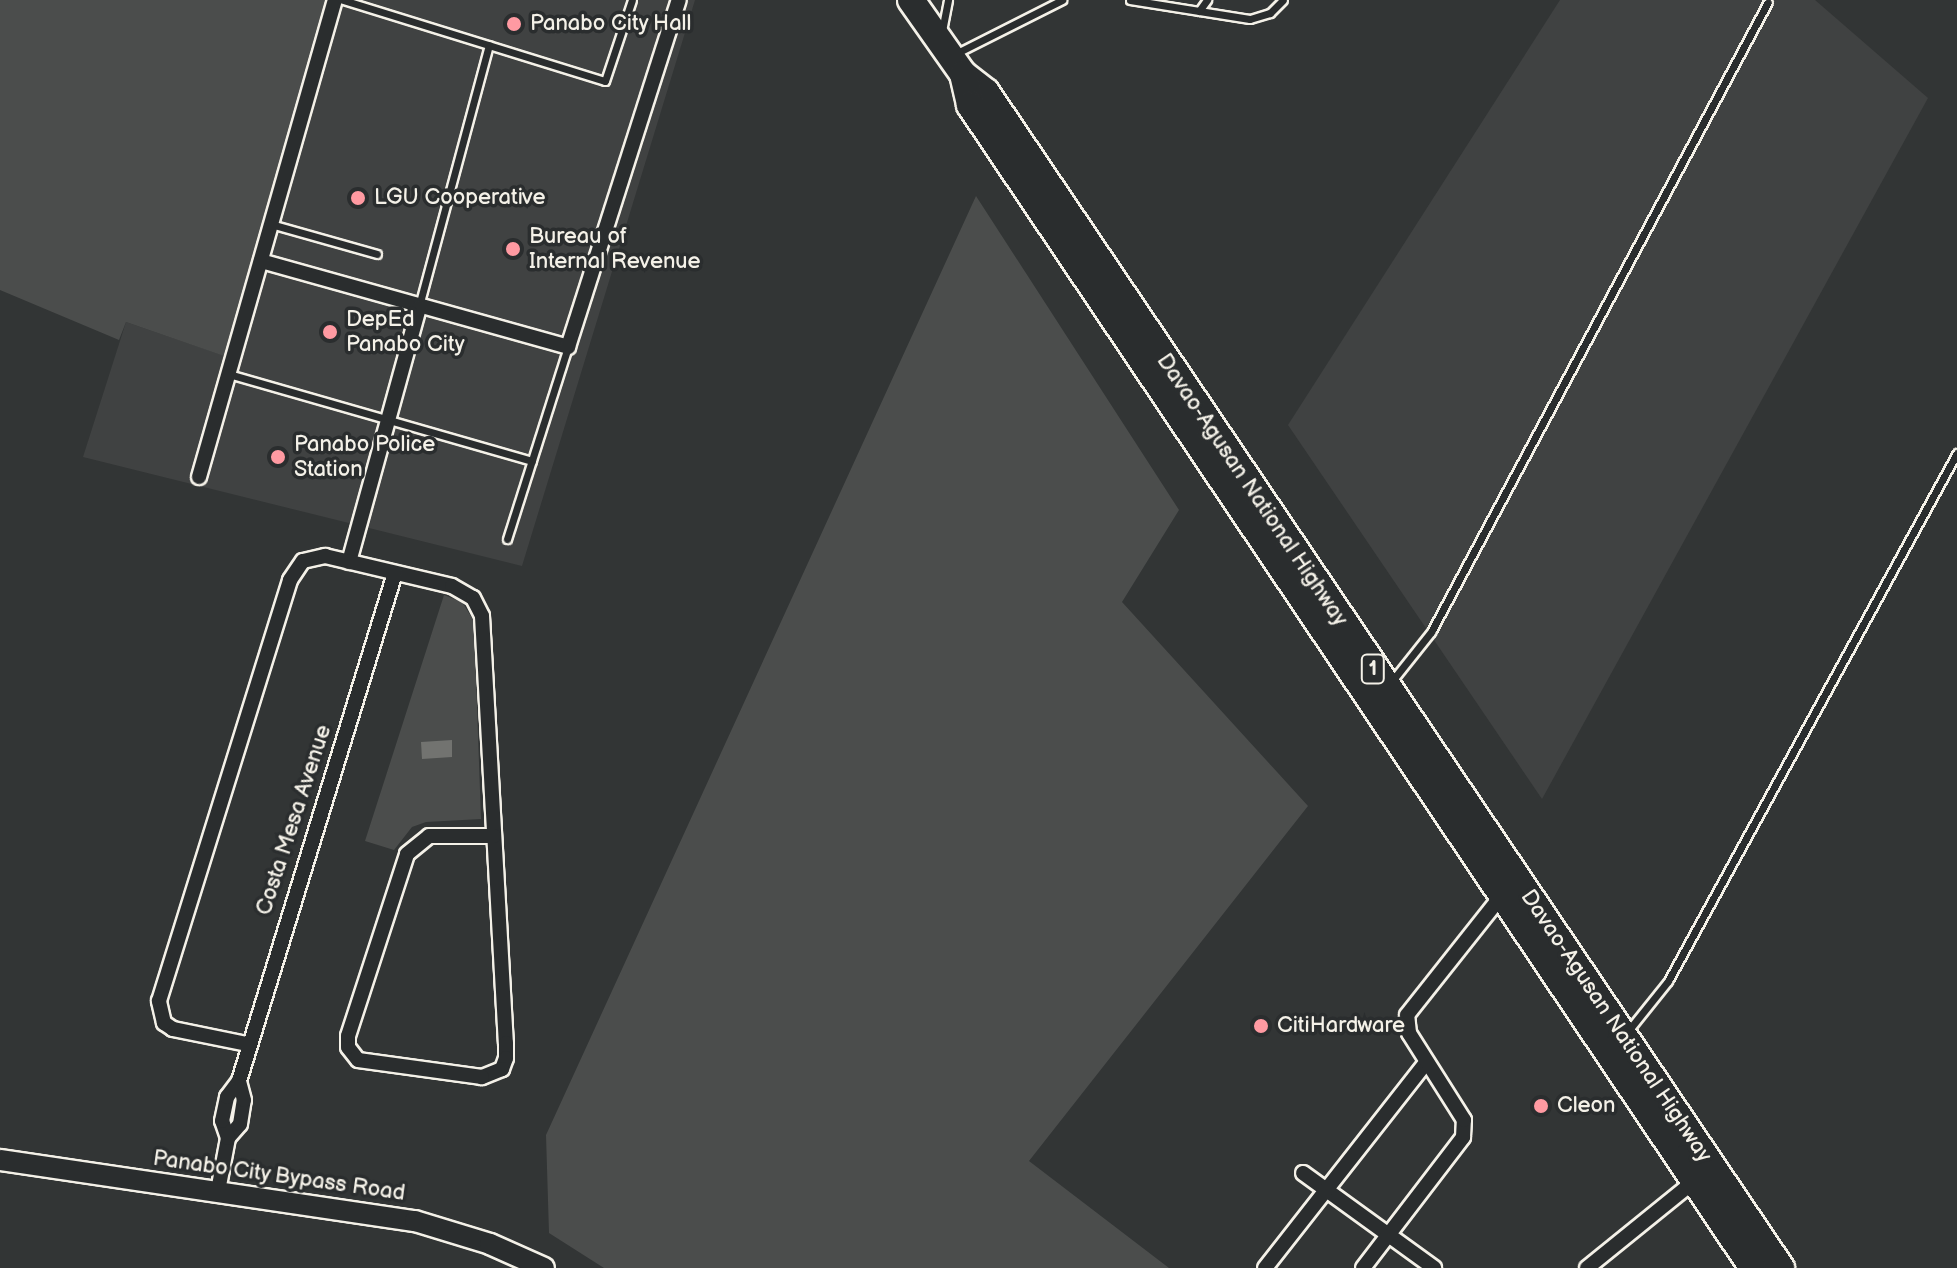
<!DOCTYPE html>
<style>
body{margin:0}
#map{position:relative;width:1957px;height:1268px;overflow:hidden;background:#323535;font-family:"Balsamiq Sans",sans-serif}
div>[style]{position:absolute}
.built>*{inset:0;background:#404242}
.green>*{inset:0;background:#4b4d4c}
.water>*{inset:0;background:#727370}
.roads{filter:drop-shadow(2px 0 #f4f1e8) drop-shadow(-2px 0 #f4f1e8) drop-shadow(0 2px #f4f1e8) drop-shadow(0 -2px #f4f1e8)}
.lane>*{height:7px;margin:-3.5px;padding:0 3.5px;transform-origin:3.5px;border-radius:3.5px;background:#2a2d2e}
.street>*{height:14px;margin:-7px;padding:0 7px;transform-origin:7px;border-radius:7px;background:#2a2d2e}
.secondary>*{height:20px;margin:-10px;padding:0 10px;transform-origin:10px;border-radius:10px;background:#2a2d2e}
.highway>*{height:26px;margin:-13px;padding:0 13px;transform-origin:13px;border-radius:13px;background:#2a2d2e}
.dots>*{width:22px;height:22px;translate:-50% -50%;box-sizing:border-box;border:4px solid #2a2d2e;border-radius:50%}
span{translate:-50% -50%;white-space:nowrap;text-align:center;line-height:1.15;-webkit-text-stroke:7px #2a2d2e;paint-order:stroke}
.shield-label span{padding:2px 6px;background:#2a2d2e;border:2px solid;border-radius:6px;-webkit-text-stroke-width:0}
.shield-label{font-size:20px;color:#f4f1e8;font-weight:700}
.poi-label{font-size:22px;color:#f4f1e8}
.left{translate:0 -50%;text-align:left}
.street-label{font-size:22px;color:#f4f1e8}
</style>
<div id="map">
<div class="built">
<i style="clip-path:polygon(326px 0,695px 0,522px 566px,83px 457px,126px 322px,225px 356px)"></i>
<i style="clip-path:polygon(1560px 0,1815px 0,1928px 98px,1542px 799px,1288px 425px)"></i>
</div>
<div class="green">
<i style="clip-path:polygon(0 0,326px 0,224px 356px,126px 322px,119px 340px,0 290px)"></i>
<i style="clip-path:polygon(976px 196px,1179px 510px,1122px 602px,1308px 806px,1029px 1161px,1169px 1268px,604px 1268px,549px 1233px,546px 1135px)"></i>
<i style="clip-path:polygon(444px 595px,462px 602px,474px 621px,481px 819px,426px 822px,412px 827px,394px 850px,365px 841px)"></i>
</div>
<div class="water">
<i style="clip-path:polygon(452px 740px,452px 757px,422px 759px,421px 742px)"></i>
</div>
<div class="roads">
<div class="lane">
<i style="left:343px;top:0;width:274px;rotate:17.2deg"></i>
<i style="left:605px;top:81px;width:85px;rotate:-71.6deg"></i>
<i style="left:1130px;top:0;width:121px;rotate:9deg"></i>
<i style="left:1250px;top:19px;width:21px;rotate:-17deg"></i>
<i style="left:1270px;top:13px;width:18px;rotate:-45deg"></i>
<i style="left:1199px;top:11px;width:14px;rotate:-54deg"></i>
<i style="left:942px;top:31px;width:32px;rotate:-79deg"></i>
<i style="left:957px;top:53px;width:118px;rotate:-26.8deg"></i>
<i style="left:271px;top:224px;width:110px;rotate:15.8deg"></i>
<i style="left:419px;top:306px;width:270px;rotate:-75deg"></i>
<i style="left:229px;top:374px;width:315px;rotate:16deg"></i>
<i style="left:507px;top:539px;width:201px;rotate:-72.4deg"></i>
<i style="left:1392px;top:681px;width:63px;rotate:-51.5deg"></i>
<i style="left:1431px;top:632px;width:714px;rotate:-61.86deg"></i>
<i style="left:1628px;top:1031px;width:64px;rotate:-51.3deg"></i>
<i style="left:1668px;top:981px;width:602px;rotate:-61.31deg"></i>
</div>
<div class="street">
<i style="left:261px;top:261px;width:319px;rotate:15.6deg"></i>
<i style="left:568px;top:347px;width:364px;rotate:-72.3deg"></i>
<i style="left:199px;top:477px;width:496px;rotate:-74.1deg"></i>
<i style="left:349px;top:562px;width:264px;rotate:-74.6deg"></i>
<i style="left:247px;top:1044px;width:76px;rotate:-168.5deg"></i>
<i style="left:173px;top:1029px;width:11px;rotate:-146deg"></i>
<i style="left:164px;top:1023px;width:23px;rotate:-103deg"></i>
<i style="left:159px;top:1001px;width:441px;rotate:-72.7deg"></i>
<i style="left:290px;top:580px;width:23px;rotate:-56deg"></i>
<i style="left:303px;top:561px;width:23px;rotate:-13deg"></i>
<i style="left:325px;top:556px;width:130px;rotate:13.3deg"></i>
<i style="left:452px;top:586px;width:24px;rotate:30deg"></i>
<i style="left:473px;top:598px;width:20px;rotate:63deg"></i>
<i style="left:482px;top:616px;width:428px;rotate:86.8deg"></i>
<i style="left:506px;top:1043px;width:15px;rotate:90deg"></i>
<i style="left:506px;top:1058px;width:12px;rotate:110deg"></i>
<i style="left:502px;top:1069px;width:22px;rotate:158deg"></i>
<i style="left:482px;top:1077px;width:125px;rotate:-172.2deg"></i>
<i style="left:358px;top:1060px;width:16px;rotate:-128deg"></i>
<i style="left:348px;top:1047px;width:11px;rotate:-90deg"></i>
<i style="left:348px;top:1036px;width:191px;rotate:-72deg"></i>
<i style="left:407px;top:854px;width:28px;rotate:-39deg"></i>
<i style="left:429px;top:836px;width:65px"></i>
<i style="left:228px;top:1138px;width:18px;rotate:-49deg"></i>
<i style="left:240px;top:1124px;width:24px;rotate:-81deg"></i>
<i style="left:244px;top:1100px;width:20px;rotate:-105deg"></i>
<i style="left:1303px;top:1173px;width:162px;rotate:35.9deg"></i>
<i style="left:218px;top:1191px;width:54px;rotate:-79.3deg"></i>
<i style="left:228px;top:1138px;width:18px;rotate:-109deg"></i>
<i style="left:222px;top:1121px;width:25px;rotate:-78deg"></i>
<i style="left:227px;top:1097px;width:20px;rotate:-53deg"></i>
<i style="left:239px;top:1081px;width:531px;rotate:-72.93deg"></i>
<i style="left:1265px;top:1268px;width:261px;rotate:-51.9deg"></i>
<i style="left:1363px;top:1268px;width:165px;rotate:-52.6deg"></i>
<i style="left:1463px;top:1137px;width:17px;rotate:-87deg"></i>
<i style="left:1464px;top:1120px;width:103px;rotate:-122.3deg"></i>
<i style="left:1409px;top:1033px;width:18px;rotate:-96deg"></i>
<i style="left:1407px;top:1015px;width:153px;rotate:-51.6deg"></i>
<i style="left:1587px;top:1268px;width:143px;rotate:-39deg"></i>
</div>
<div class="secondary">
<i style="left:0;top:1160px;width:419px;rotate:8.4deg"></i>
<i style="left:415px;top:1221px;width:78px;rotate:17deg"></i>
<i style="left:490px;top:1244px;width:59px;rotate:24deg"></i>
</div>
<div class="highway">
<i style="left:911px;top:0;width:90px;rotate:54.9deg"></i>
<i style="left:963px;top:74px;width:29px;rotate:38deg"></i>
<i style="left:986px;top:92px;width:1420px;rotate:55.94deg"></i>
<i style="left:963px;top:74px;width:32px;rotate:77deg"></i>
<i style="left:970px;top:105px;width:1402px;rotate:56.05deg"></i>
</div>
</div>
<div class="dots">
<i style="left:514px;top:24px;background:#ff9aa2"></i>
<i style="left:358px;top:198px;background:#ff9aa2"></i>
<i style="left:513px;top:249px;background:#ff9aa2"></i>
<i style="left:330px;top:332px;background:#ff9aa2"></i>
<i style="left:278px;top:457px;background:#ff9aa2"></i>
<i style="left:1261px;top:1026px;background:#ff9aa2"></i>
<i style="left:1541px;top:1106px;background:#ff9aa2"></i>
</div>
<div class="shield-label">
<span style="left:1373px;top:669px">1</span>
</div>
<div class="poi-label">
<span class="left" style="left:530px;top:24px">Panabo City Hall</span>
<span class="left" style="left:374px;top:198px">LGU Cooperative</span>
<span class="left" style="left:529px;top:249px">Bureau of<br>Internal Revenue</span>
<span class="left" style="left:346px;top:332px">DepEd<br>Panabo City</span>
<span class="left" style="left:294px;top:457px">Panabo Police<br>Station</span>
<span class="left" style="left:1277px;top:1026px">CitiHardware</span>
<span class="left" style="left:1557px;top:1106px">Cleon</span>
</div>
<div class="street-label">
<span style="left:1252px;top:490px;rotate:56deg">Davao-Agusan National Highway</span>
<span style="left:294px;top:820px;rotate:-72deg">Costa Mesa Avenue</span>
<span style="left:1616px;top:1026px;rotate:56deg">Davao-Agusan National Highway</span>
<span style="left:279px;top:1176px;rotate:8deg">Panabo City Bypass Road</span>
</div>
</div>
